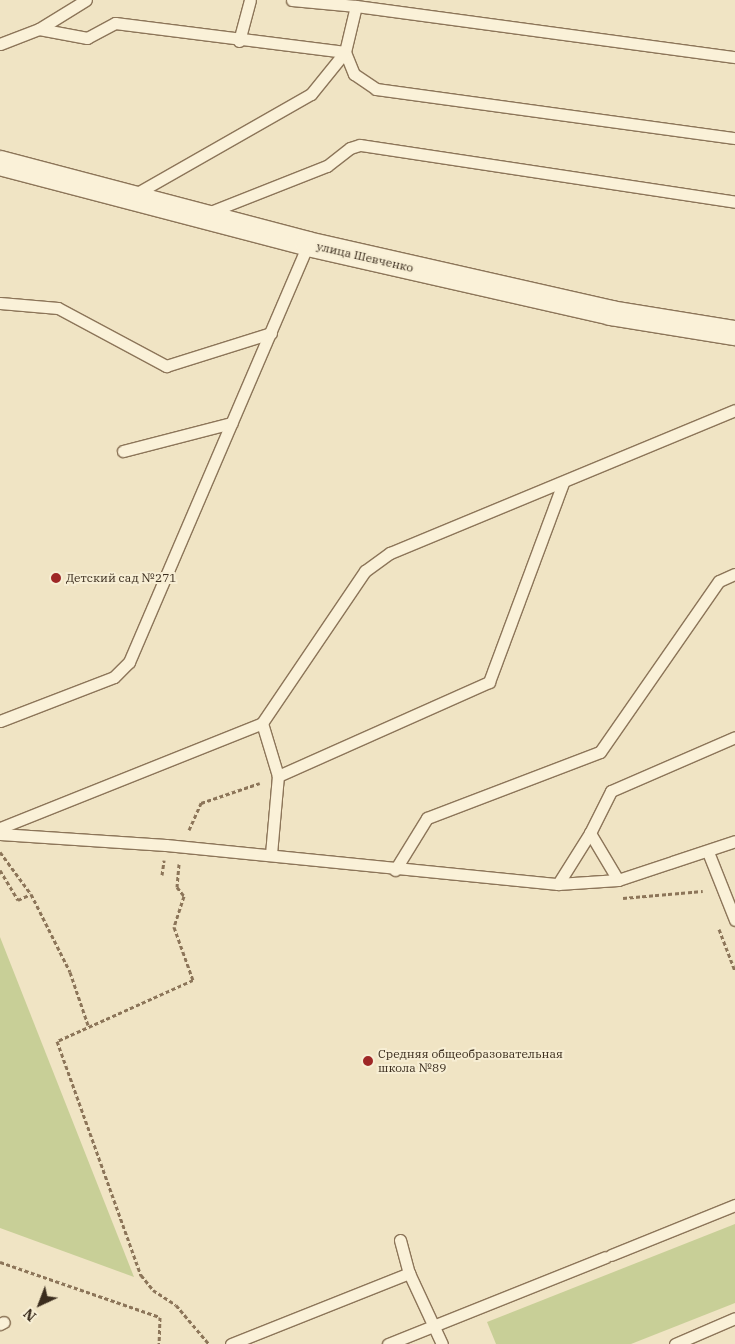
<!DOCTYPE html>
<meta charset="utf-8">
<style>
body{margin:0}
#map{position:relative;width:735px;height:1344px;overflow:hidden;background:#f0e4c4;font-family:"IBM Plex Serif",serif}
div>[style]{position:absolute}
.green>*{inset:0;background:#c8cf97}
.path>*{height:3px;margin-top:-1.5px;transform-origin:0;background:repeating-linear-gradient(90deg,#8c7559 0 4px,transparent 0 6.5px)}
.roads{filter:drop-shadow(1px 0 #8c7559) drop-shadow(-1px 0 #8c7559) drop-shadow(0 1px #8c7559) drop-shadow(0 -1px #8c7559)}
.lane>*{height:11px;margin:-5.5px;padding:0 5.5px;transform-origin:5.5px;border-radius:5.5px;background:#faf1d8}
.street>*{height:24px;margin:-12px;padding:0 12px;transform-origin:12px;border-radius:12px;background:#faf1d8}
.dots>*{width:14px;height:14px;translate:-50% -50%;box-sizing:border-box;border:2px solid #f7eed4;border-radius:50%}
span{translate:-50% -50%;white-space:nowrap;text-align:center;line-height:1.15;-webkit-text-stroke:4px #f7eed4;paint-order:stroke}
.street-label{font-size:12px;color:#3b2d1e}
.poi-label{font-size:12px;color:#3b2d1e}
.left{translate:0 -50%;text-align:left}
.north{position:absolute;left:15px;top:1279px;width:50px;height:50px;-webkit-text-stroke:4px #f7eed4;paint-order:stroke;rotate:223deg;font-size:14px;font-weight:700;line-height:20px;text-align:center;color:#3b2d1e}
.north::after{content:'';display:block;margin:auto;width:18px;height:22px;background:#3b2d1e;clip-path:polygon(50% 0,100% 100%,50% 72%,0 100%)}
</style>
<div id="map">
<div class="green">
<i style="clip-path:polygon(0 937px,134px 1277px,0 1228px)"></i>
<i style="clip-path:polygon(735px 1224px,735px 1303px,631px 1344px,496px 1344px,487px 1322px)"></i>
</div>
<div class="path">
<i style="left:189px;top:830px;width:30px;rotate:-66deg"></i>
<i style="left:201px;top:803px;width:62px;rotate:-18.7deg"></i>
<i style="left:0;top:852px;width:52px;rotate:53.6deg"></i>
<i style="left:179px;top:864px;width:23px;rotate:95deg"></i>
<i style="left:177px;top:887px;width:11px;rotate:52deg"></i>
<i style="left:184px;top:896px;width:33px;rotate:108deg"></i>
<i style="left:174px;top:927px;width:56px;rotate:70.3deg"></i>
<i style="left:193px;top:980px;width:149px;rotate:155.8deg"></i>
<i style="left:57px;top:1041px;width:249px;rotate:70.3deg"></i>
<i style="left:141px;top:1275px;width:19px;rotate:51deg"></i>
<i style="left:153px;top:1290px;width:27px;rotate:33deg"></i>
<i style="left:176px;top:1305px;width:51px;rotate:49.8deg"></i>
<i style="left:0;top:870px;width:35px;rotate:59deg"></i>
<i style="left:18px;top:900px;width:14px;rotate:-25deg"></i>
<i style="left:31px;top:894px;width:87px;rotate:63.4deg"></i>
<i style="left:70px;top:972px;width:56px;rotate:71.2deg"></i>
<i style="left:162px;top:875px;width:15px;rotate:-82deg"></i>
<i style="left:623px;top:898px;width:80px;rotate:-5deg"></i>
<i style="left:719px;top:929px;width:45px;rotate:69.1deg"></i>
<i style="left:0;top:1262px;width:169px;rotate:19deg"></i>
<i style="left:160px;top:1317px;width:27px;rotate:92deg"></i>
</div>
<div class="roads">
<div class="lane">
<i style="left:292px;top:0;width:64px;rotate:5.4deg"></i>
<i style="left:39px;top:29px;width:49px;rotate:10.6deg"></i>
<i style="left:87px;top:38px;width:32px;rotate:-28deg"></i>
<i style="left:115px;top:23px;width:232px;rotate:7.2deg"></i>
<i style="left:345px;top:52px;width:24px;rotate:68deg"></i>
<i style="left:354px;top:74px;width:27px;rotate:34deg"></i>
<i style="left:376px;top:89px;width:362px;rotate:7.8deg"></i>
<i style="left:239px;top:41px;width:42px;rotate:-75deg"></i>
<i style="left:0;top:44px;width:42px;rotate:-21deg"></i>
<i style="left:39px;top:29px;width:55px;rotate:-31.7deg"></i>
<i style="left:132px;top:196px;width:206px;rotate:-29.7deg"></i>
<i style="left:311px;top:94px;width:54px;rotate:-51deg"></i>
<i style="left:345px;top:52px;width:47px;rotate:-76.6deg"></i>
<i style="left:356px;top:6px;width:382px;rotate:7.7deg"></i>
<i style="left:205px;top:214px;width:131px;rotate:-21.5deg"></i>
<i style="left:327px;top:166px;width:29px;rotate:-38deg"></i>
<i style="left:350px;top:148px;width:10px;rotate:-17deg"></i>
<i style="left:360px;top:145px;width:379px;rotate:8.6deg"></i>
<i style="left:0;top:303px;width:58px;rotate:4.9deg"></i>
<i style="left:58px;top:308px;width:123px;rotate:28.2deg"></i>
<i style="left:166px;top:366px;width:110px;rotate:-17.4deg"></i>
<i style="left:123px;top:451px;width:112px;rotate:-14.5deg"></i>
<i style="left:0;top:721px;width:122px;rotate:-21.1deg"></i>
<i style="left:114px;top:677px;width:21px;rotate:-45deg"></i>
<i style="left:129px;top:662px;width:455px;rotate:-66.8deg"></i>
<i style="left:278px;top:776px;width:231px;rotate:-24deg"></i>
<i style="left:489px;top:682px;width:212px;rotate:-69.6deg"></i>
<i style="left:0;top:828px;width:282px;rotate:-21.8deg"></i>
<i style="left:0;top:834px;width:166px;rotate:3.8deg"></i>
<i style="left:166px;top:845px;width:394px;rotate:5.7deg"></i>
<i style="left:558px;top:884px;width:60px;rotate:-3.8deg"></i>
<i style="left:618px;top:880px;width:123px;rotate:-18.4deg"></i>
<i style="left:708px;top:852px;width:73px;rotate:68.3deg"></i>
<i style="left:271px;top:854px;width:78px;rotate:-84.9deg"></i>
<i style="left:278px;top:776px;width:55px;rotate:-106.8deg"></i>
<i style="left:262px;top:723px;width:184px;rotate:-55.9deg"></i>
<i style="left:365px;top:571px;width:31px;rotate:-36deg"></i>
<i style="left:390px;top:553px;width:373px;rotate:-22.5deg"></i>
<i style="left:395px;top:870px;width:61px;rotate:-58.4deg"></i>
<i style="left:427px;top:818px;width:185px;rotate:-20.9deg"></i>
<i style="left:600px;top:752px;width:208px;rotate:-55.2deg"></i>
<i style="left:719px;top:581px;width:17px;rotate:-24deg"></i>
<i style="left:618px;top:880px;width:55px;rotate:-120.8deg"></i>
<i style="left:590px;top:833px;width:47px;rotate:-63.4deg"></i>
<i style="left:611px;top:791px;width:135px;rotate:-23.5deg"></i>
<i style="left:558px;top:884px;width:60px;rotate:-57.9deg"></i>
<i style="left:400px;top:1240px;width:34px;rotate:75deg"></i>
<i style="left:409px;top:1273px;width:78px;rotate:65.1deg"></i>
<i style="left:611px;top:1255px;width:134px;rotate:-22deg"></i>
<i style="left:0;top:1324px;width:4px;rotate:-27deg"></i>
<i style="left:231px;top:1344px;width:192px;rotate:-21.7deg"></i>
<i style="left:388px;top:1344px;width:234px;rotate:-21.8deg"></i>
<i style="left:675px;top:1344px;width:65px;rotate:-23.4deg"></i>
</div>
<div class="street">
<i style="left:0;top:163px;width:318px;rotate:14.7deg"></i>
<i style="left:308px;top:244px;width:311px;rotate:12.8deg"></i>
<i style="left:611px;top:313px;width:126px;rotate:9.2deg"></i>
</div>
</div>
<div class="dots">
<i style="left:56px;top:578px;background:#9e2726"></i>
<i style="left:368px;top:1061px;background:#9e2726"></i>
</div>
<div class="street-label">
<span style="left:365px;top:257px;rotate:13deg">улица Шевченко</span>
</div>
<div class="poi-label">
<span class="left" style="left:66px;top:578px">Детский сад №271</span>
<span class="left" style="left:378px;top:1061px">Средняя общеобразовательная<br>школа №89</span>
</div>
<div class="north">N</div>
</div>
